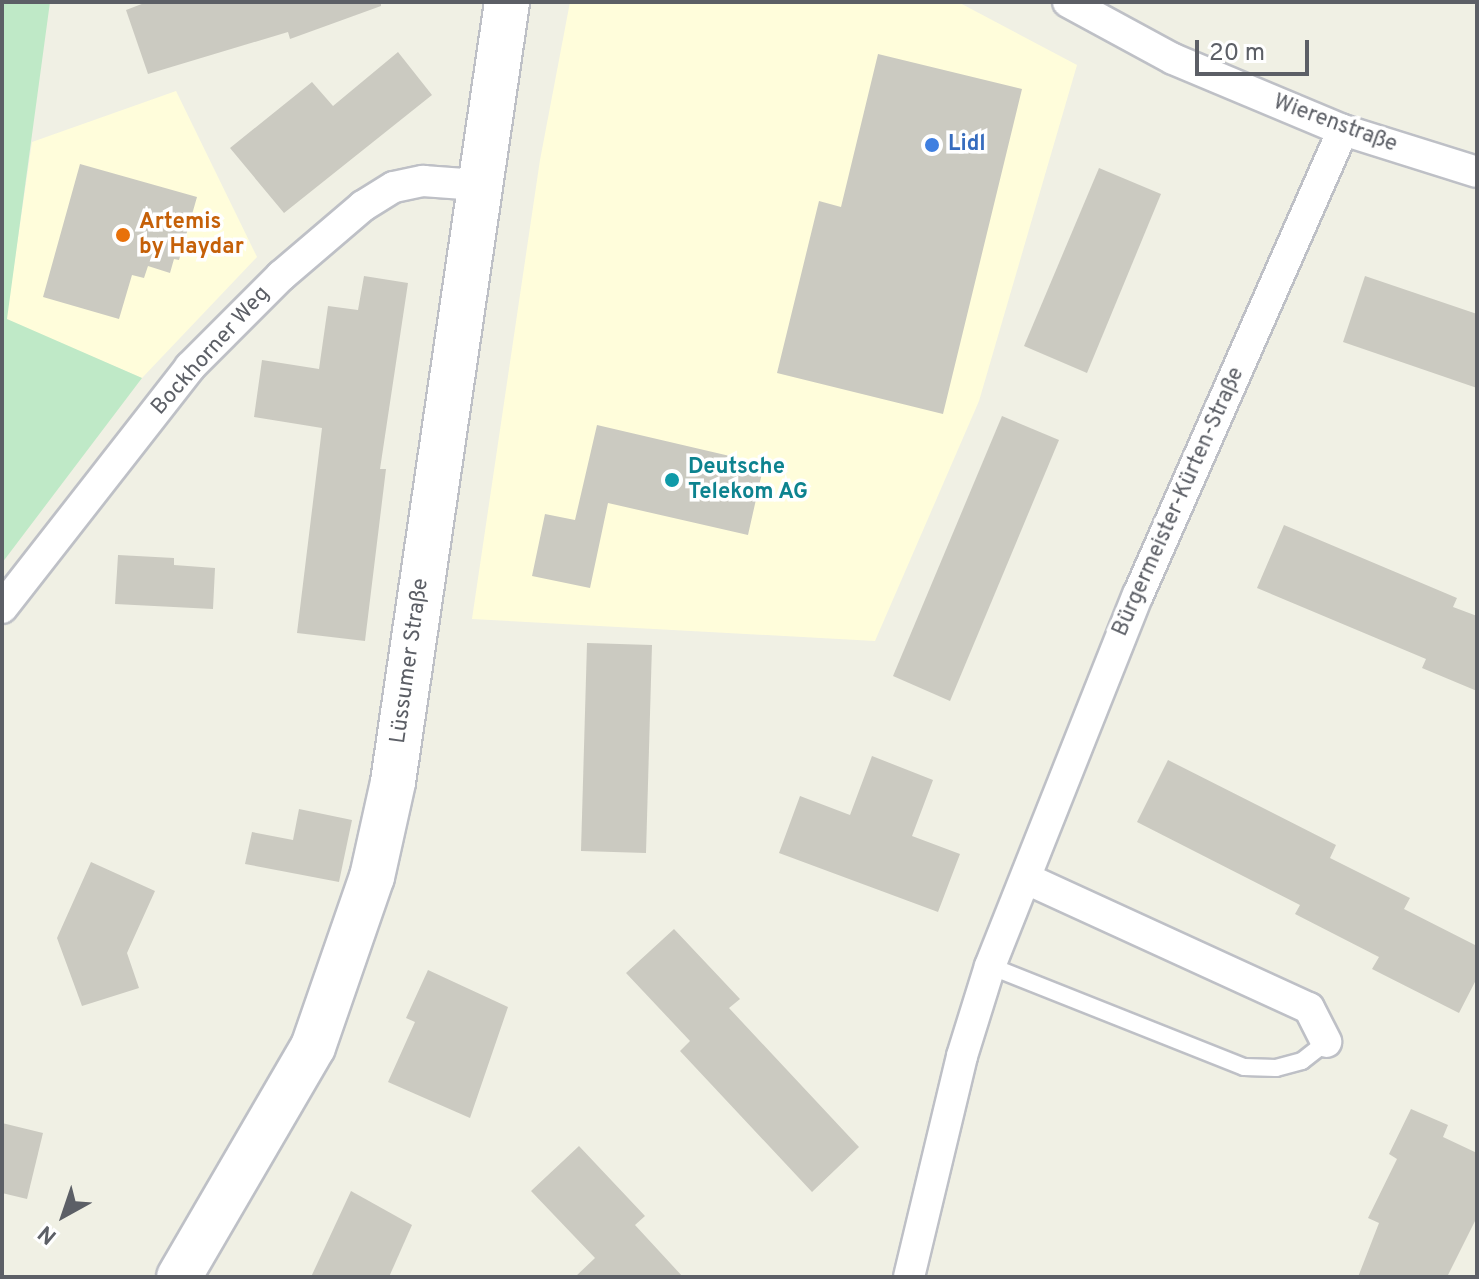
<!DOCTYPE html>
<meta charset="utf-8">
<style>
body{margin:0}
#map{position:relative;width:1479px;height:1279px;overflow:hidden;background:#f0f0e4;font-family:Overpass,sans-serif}
div>[style]{position:absolute}
.commercial>*{inset:0;background:#fffddb}
.green>*{inset:0;background:#bfe9c7}
.building>*{inset:0;background:#cbcac1}
.roads{filter:drop-shadow(2px 0 #bec0c6) drop-shadow(-2px 0 #bec0c6) drop-shadow(0 2px #bec0c6) drop-shadow(0 -2px #bec0c6)}
.lane>*{height:16px;margin:-8px;padding:0 8px;transform-origin:8px;border-radius:8px;background:#fff}
.street>*{height:30px;margin:-15px;padding:0 15px;transform-origin:15px;border-radius:15px;background:#fff}
.secondary>*{height:44px;margin:-22px;padding:0 22px;transform-origin:22px;border-radius:22px;background:#fff}
.dots>*{width:22px;height:22px;translate:-50% -50%;box-sizing:border-box;border:4px solid #fff;border-radius:50%}
span{translate:-50% -50%;white-space:nowrap;text-align:center;line-height:1.15;-webkit-text-stroke:7px #fff;paint-order:stroke}
.street-label{font-size:22px;color:#5c5f66}
.shop-label{font-size:22px;color:#366cbe;font-weight:700}
.left{translate:0 -50%;text-align:left}
.food-label{font-size:22px;color:#c56008;font-weight:700}
.culture-label{font-size:22px;color:#0d838f;font-weight:700}
.frame{position:absolute;inset:0;border:4px solid #5c5f66;pointer-events:none}
.north{position:absolute;left:24px;top:1175px;width:80px;height:80px;-webkit-text-stroke:6px #fff;paint-order:stroke;rotate:220deg;font-size:22px;font-weight:700;line-height:32px;text-align:center;color:#5c5f66}
.north::after{content:'';display:block;margin:auto;width:28px;height:36px;background:#5c5f66;clip-path:polygon(50% 0,100% 100%,50% 72%,0 100%)}
.scale{position:absolute;left:1195px;top:40px;width:114px;height:36px;box-sizing:border-box;border:4px solid #5c5f66;border-top:0;padding-left:10px;font-size:24px;line-height:28px;white-space:nowrap;color:#5c5f66;-webkit-text-stroke:6px #fff;paint-order:stroke}
</style>
<div id="map">
<div class="commercial">
<i style="clip-path:polygon(570px 2px,958px 2px,1077px 65px,979px 401px,875px 641px,472px 619px,540px 160px)"></i>
<i style="clip-path:polygon(176px 91px,257px 257px,142px 378px,6px 320px,32px 142px)"></i>
</div>
<div class="green">
<i style="clip-path:polygon(2px 2px,50px 2px,7px 319px,142px 378px,2px 563px)"></i>
</div>
<div class="building">
<i style="clip-path:polygon(147px 2px,381px 2px,381px 6px,290px 39px,288px 32px,148px 74px,126px 10px)"></i>
<i style="clip-path:polygon(398px 52px,432px 95px,284px 213px,230px 148px,312px 82px,333px 106px)"></i>
<i style="clip-path:polygon(878px 54px,1022px 89px,943px 414px,777px 373px,819px 201px,841px 207px)"></i>
<i style="clip-path:polygon(80px 164px,197px 197px,179px 260px,174px 259px,170px 273px,148px 266px,144px 278px,132px 275px,119px 319px,43px 297px)"></i>
<i style="clip-path:polygon(1099px 168px,1161px 194px,1087px 373px,1024px 346px)"></i>
<i style="clip-path:polygon(364px 276px,408px 283px,380px 469px,386px 469px,365px 641px,297px 633px,322px 428px,254px 417px,262px 360px,319px 369px,328px 306px,358px 310px)"></i>
<i style="clip-path:polygon(1365px 276px,1477px 314px,1477px 388px,1343px 342px)"></i>
<i style="clip-path:polygon(1002px 416px,1059px 440px,950px 701px,893px 676px)"></i>
<i style="clip-path:polygon(597px 425px,764px 464px,748px 535px,608px 503px,590px 588px,532px 576px,545px 514px,575px 520px)"></i>
<i style="clip-path:polygon(1284px 525px,1457px 598px,1453px 607px,1477px 616px,1477px 691px,1422px 668px,1426px 659px,1257px 588px)"></i>
<i style="clip-path:polygon(118px 555px,174px 558px,174px 565px,215px 568px,213px 609px,115px 604px)"></i>
<i style="clip-path:polygon(587px 643px,652px 645px,646px 853px,581px 851px)"></i>
<i style="clip-path:polygon(872px 756px,933px 780px,912px 836px,960px 854px,938px 912px,779px 853px,800px 796px,850px 815px)"></i>
<i style="clip-path:polygon(1168px 760px,1336px 845px,1330px 858px,1410px 898px,1404px 909px,1477px 946px,1477px 978px,1459px 1013px,1372px 969px,1379px 957px,1295px 914px,1300px 905px,1137px 822px)"></i>
<i style="clip-path:polygon(299px 809px,352px 820px,339px 882px,245px 864px,252px 832px,293px 840px)"></i>
<i style="clip-path:polygon(91px 862px,155px 891px,127px 953px,139px 988px,82px 1006px,57px 938px)"></i>
<i style="clip-path:polygon(674px 929px,740px 999px,729px 1008px,859px 1147px,812px 1192px,680px 1051px,690px 1041px,626px 973px)"></i>
<i style="clip-path:polygon(428px 970px,508px 1007px,470px 1118px,388px 1082px,415px 1022px,406px 1018px)"></i>
<i style="clip-path:polygon(1411px 1109px,1448px 1125px,1443px 1137px,1477px 1153px,1477px 1217px,1447px 1277px,1358px 1277px,1379px 1223px,1368px 1218px,1397px 1159px,1389px 1154px)"></i>
<i style="clip-path:polygon(2px 1123px,43px 1133px,27px 1199px,2px 1193px)"></i>
<i style="clip-path:polygon(579px 1146px,645px 1216px,635px 1225px,683px 1277px,575px 1277px,595px 1258px,531px 1191px)"></i>
<i style="clip-path:polygon(351px 1191px,412px 1225px,389px 1277px,311px 1277px)"></i>
</div>
<div class="roads">
<div class="lane">
<i style="left:990px;top:966px;width:273px;rotate:21.7deg"></i>
<i style="left:1244px;top:1067px;width:32px;rotate:2deg"></i>
<i style="left:1276px;top:1068px;width:27px;rotate:-15deg"></i>
<i style="left:1302px;top:1061px;width:31px;rotate:-38deg"></i>
</div>
<div class="street">
<i style="left:1068px;top:2px;width:119px;rotate:28.5deg"></i>
<i style="left:1173px;top:59px;width:184px;rotate:22.7deg"></i>
<i style="left:1343px;top:130px;width:140px;rotate:17.4deg"></i>
<i style="left:2px;top:608px;width:306px;rotate:-52deg"></i>
<i style="left:190px;top:367px;width:129px;rotate:-45deg"></i>
<i style="left:281px;top:276px;width:108px;rotate:-40.5deg"></i>
<i style="left:363px;top:206px;width:36px;rotate:-32deg"></i>
<i style="left:394px;top:187px;width:30px;rotate:-12deg"></i>
<i style="left:423px;top:181px;width:55px;rotate:4.2deg"></i>
<i style="left:1027px;top:879px;width:310px;rotate:24.6deg"></i>
<i style="left:1309px;top:1008px;width:38px;rotate:63deg"></i>
<i style="left:909px;top:1277px;width:227px;rotate:-76.5deg"></i>
<i style="left:962px;top:1056px;width:94px;rotate:-72.7deg"></i>
<i style="left:990px;top:966px;width:399px;rotate:-68.3deg"></i>
<i style="left:1138px;top:595px;width:508px;rotate:-66.21deg"></i>
</div>
<div class="secondary">
<i style="left:179px;top:1277px;width:266px;rotate:-59.8deg"></i>
<i style="left:313px;top:1047px;width:180px;rotate:-70.9deg"></i>
<i style="left:372px;top:877px;width:97px;rotate:-77.5deg"></i>
<i style="left:393px;top:782px;width:788px;rotate:-81.68deg"></i>
</div>
</div>
<div class="dots">
<i style="left:932px;top:145px;background:#3f7fe0"></i>
<i style="left:123px;top:235px;background:#e8710a"></i>
<i style="left:672px;top:480px;background:#0f9aa8"></i>
</div>
<div class="street-label">
<span style="left:1335px;top:124px;rotate:20deg">Wierenstraße</span>
<span style="left:211px;top:351px;rotate:-48deg">Bockhorner Weg</span>
<span style="left:1179px;top:502px;rotate:-66deg">Bürgermeister-Kürten-Straße</span>
<span style="left:410px;top:661px;rotate:-82deg">Lüssumer Straße</span>
</div>
<div class="shop-label">
<span class="left" style="left:948px;top:145px">Lidl</span>
</div>
<div class="food-label">
<span class="left" style="left:139px;top:235px">Artemis<br>by Haydar</span>
</div>
<div class="culture-label">
<span class="left" style="left:688px;top:480px">Deutsche<br>Telekom AG</span>
</div>
<div class="frame"></div>
<div class="north">N</div>
<div class="scale">20 m</div>
</div>
